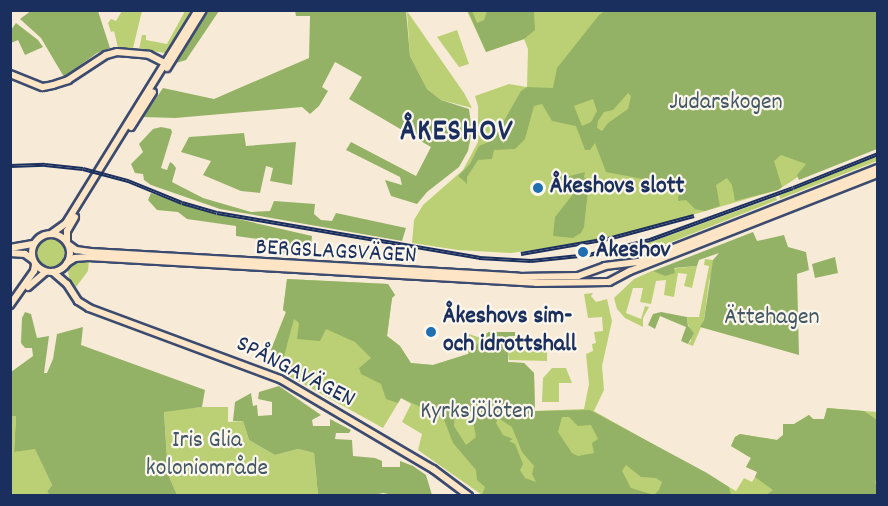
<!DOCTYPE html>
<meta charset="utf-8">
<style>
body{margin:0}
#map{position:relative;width:888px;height:506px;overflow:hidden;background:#f7ebd7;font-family:Dekko,sans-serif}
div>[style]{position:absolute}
.green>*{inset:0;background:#bbd074}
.round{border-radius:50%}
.forest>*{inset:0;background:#94b266}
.roads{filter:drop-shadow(2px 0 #3c4b70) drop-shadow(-2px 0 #3c4b70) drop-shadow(0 2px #3c4b70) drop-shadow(0 -2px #3c4b70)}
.secondary>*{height:6px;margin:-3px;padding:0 3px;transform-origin:3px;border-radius:3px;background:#fde5c5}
.secondary>.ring{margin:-3px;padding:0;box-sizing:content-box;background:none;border:6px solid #fde5c5;border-radius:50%}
.rail>*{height:4px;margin-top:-2px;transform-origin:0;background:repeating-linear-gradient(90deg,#fbf7ec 0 4.5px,#1b2f5e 0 9px);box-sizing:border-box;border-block:2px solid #1b2f5e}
.dots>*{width:16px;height:16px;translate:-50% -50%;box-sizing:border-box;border:3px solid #fbf7ec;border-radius:50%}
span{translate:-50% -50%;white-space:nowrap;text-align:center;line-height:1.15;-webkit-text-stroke:4.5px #fbf7ec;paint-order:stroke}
.park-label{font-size:24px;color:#435764}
.poi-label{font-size:24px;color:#1b2f5e;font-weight:700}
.left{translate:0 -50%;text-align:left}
.street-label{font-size:24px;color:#1b2f5e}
.district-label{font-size:30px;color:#1b2f5e;font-weight:700;letter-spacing:1.5px}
.frame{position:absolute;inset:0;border:12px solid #1b2f5e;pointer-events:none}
</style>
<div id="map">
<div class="green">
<i style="clip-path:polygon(122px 11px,142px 11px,133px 48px,118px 48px,114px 31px,111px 32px,108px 23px,111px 19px,116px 21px)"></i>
<i style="clip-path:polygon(185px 11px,191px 11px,165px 53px,139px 49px,142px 35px,146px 35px,146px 40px,167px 44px)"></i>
<i style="clip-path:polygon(407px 11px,464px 93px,472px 108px,441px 100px,427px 89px,410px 56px)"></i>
<i style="clip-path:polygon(467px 11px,877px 11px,877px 147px,801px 175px,778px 190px,630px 233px,576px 244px,511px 253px,458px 250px,412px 243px,414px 220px,423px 205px,463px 170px,478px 142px,478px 106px,475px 96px,509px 84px,527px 87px,528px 49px,524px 39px,486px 52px)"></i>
<i style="clip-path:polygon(457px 30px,469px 64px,459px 67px,437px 37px)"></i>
<i style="clip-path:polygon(877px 155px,877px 161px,780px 199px,779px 195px)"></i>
<i style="clip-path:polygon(776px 197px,777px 200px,636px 256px,621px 259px,607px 254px,654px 241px)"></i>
<i class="round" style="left:34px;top:236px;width:34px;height:34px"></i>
<i style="clip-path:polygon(705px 259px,713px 260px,713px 272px,709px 281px,704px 320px,693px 346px,688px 344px,691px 341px,687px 317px,699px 317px,709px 266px,704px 265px)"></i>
<i style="clip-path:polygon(89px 260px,88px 271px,76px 287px,69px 279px,68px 269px,76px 261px)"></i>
<i style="clip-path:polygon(697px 266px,692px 288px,684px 286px,687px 274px,678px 273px,674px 297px,664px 295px,666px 280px,656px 281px,651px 304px,640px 302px,643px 288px,633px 288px,626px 313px,641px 319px,645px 306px,649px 307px,643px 318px,643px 327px,625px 318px,617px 309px,614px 298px,634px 279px,652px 271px)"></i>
<i style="clip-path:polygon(287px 279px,388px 284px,395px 295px,392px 298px,387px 336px,400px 346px,410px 363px,433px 365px,468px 354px,469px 334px,478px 337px,489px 332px,515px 332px,515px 336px,509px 337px,547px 337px,547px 361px,509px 360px,509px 341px,508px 362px,524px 363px,534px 373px,535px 411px,584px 409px,589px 384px,586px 354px,593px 351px,592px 344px,596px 343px,594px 332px,603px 331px,602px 317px,588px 318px,584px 294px,593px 293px,591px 296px,596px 302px,607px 299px,612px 321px,602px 366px,604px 390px,594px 411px,736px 491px,744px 478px,752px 482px,758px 472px,746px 467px,751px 458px,731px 446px,735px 437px,740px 434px,777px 440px,783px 435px,783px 424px,794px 424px,809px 415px,813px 419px,824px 419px,827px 408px,877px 412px,877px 495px,482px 495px,418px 450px,422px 434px,402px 422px,411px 404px,401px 398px,383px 428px,280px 371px,271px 350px,286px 312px,283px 310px)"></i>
<i style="clip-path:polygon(552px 368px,566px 368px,572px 383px,559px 383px,559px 402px,542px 402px,543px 378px)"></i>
<i style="clip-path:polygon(202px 407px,228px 407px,228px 422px,243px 421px,249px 440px,275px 455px,298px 449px,314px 453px,318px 495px,177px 495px,168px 474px,164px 411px)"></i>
<i style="clip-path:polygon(16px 415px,14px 452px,35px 448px,52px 485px,47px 492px,50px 495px,11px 495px,10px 416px)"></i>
</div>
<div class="forest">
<i style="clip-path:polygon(32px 10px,98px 11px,110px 48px,97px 53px,64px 77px,41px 38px,20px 19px)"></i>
<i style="clip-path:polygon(406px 10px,410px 56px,427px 89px,441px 100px,469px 109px,472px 131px,468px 151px,459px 167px,427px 192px,417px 204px,391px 196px,385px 180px,402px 185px,400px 177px,346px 150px,351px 142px,416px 176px,431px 147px,349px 99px,362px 77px,335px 62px,322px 87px,328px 91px,319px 106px,310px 114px,302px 107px,175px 118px,143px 117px,163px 88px,214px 99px,309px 58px,310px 16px,296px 16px,295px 11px)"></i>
<i style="clip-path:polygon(evenodd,606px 10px,877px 11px,877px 149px,799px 180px,797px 175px,806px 164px,781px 155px,774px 161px,782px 187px,778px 190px,735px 201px,732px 185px,727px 178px,716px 185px,720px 206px,705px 211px,695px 209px,686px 200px,678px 201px,679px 186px,606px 172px,595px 143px,590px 150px,585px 150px,576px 126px,552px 121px,542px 104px,534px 106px,525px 139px,515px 149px,494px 150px,492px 159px,478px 160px,467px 177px,467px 184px,464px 181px,458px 176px,470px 164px,479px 146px,493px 140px,521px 91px,527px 87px,553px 88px,557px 68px,599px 15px,606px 10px,628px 93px,631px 96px,628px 109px,608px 123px,602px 131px,597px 128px,598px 121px,604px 112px,613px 110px,628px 93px,606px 10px,593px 99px,597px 111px,591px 122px,582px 126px,574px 106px,593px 99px)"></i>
<i style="clip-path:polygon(209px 11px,219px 11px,186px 60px,176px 63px)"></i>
<i style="clip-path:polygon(468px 11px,472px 11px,477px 23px,484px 20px,487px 11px,534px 11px,535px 30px,524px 39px,486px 52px)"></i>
<i style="clip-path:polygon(16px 23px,38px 40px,43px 47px,25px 55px,18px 40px,11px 43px,11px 30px)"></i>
<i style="clip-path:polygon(161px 127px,171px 129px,172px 132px,161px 168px,167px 170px,170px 162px,173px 164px,176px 168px,172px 182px,203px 198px,251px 212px,270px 211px,274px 201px,315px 204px,314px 214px,321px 220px,332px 221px,336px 213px,406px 228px,402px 241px,220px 209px,151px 185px,144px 180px,143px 174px,135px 173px,131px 164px,143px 152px,139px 144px,153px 129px)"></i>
<i style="clip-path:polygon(244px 133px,246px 146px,296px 142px,292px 185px,270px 181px,273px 168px,266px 166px,260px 193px,241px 191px,203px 175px,211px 161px,181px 152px,189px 137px)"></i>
<i style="clip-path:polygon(555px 171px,555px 177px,561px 175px,566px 177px,585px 172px,584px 177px,589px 182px,584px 227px,581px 233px,573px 238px,553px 236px,555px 217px,581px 184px,578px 182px,573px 186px,552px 180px,552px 174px)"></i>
<i style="clip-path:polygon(151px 193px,212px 213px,312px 236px,310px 256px,281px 253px,281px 242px,236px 236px,236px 226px,187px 219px,178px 212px,157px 210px,148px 200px)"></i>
<i style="clip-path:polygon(753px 232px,757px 241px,784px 235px,788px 247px,806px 252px,809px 270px,797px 274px,799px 355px,700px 327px,704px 320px,713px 260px,719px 253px,699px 260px,697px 266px,674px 268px,675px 273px,665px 276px,653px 271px)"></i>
<i style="clip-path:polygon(835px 257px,838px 273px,815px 278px,812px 264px)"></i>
<i style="clip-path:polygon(evenodd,287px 279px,388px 284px,395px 295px,392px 298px,387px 336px,400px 346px,411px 363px,433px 365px,468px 354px,489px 332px,515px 332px,515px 336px,509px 336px,508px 362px,524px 363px,534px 373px,535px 411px,590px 410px,707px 473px,729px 487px,731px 495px,482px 495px,485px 487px,477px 480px,476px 470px,453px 443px,443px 417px,401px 398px,398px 403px,386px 399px,381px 384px,361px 374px,359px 368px,371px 358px,355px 342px,326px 329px,320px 341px,297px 339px,299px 323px,294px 319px,280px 371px,271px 350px,286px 312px,283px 310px,287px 279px,455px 410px,472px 416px,476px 437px,466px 445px,454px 426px,455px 410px,287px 279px,562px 417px,569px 417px,578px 426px,591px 425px,598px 439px,592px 443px,594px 453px,578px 456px,572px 453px,558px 432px,562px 417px,287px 279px,498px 418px,512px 427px,522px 452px,534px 466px,532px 474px,536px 482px,525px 478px,520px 470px,523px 464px,515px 444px,509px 441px,513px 439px,503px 435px,496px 423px,498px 418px,287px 279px,626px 465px,641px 477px,656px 478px,662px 482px,659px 490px,654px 495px,631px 488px,622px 471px,626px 465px)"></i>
<i style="clip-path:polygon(25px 312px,31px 314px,37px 338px,49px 336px,44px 373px,47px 373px,53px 359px,57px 334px,83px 327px,81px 345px,205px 390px,202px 407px,164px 412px,168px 474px,177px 495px,50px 495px,47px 492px,52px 485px,35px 449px,14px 452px,16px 416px,11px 416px,11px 372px,33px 356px,32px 348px,25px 348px,21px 343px,22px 318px)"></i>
<i style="clip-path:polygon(661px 312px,687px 317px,688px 326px,694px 333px,688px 344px,681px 341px,686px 327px,660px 316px,655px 329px,648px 325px,653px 314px)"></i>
<i style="clip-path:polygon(279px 386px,321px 415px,312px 420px,313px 426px,330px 426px,330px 419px,351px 430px,349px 433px,336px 433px,335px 439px,352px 440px,353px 456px,375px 458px,382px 461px,382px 467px,400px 467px,400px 461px,413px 466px,426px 475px,432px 495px,394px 495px,383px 493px,369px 496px,318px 495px,314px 453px,298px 449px,275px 455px,249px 440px,243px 421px,233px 421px,235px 402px,251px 393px,253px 406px,257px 405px,258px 416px,272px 415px,272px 402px,258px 399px,259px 392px)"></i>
<i style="clip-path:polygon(827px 408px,864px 411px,877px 420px,878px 473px,875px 483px,877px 485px,877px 495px,766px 495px,773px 490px,755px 477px,757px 472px,746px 467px,751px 458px,731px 446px,735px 437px,740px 434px,777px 440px,783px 435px,783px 424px,794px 424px,809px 415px,813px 419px,824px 419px)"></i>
</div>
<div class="roads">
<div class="secondary">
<i style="left:167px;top:68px;width:68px;rotate:-58.2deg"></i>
<i style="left:10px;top:74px;width:35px;rotate:22deg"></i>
<i style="left:43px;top:87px;width:10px;rotate:-11deg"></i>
<i style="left:53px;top:85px;width:16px;rotate:-18deg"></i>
<i style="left:68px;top:80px;width:45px;rotate:-33.3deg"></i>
<i style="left:106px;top:55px;width:11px;rotate:-15deg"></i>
<i style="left:117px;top:52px;width:32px;rotate:5deg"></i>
<i style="left:149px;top:55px;width:20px;rotate:27deg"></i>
<i style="left:131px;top:127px;width:41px;rotate:-57.8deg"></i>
<i class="ring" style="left:32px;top:234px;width:32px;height:32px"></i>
<i style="left:51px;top:234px;width:19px;rotate:-36deg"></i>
<i style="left:66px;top:223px;width:251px;rotate:-58.2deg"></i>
<i style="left:67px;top:241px;width:10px;rotate:-90deg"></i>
<i style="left:67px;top:231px;width:16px;rotate:-60deg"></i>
<i style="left:69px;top:245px;width:9px;rotate:36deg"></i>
<i style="left:76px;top:250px;width:15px;rotate:8deg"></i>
<i style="left:91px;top:252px;width:429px;rotate:3.3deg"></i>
<i style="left:519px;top:277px;width:59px;rotate:-1deg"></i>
<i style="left:578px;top:276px;width:29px;rotate:-20deg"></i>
<i style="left:605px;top:266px;width:33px;rotate:-7deg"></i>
<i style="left:638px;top:262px;width:258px;rotate:-21.4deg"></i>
<i style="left:10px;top:248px;width:23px;rotate:-10deg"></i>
<i style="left:10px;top:253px;width:15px;rotate:4deg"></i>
<i style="left:25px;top:254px;width:9px;rotate:36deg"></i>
<i style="left:67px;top:263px;width:9px;rotate:-32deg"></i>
<i style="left:75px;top:258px;width:13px;rotate:-4deg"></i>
<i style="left:88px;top:257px;width:449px;rotate:3.3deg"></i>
<i style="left:536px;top:283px;width:73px;rotate:-0.8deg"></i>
<i style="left:609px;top:282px;width:24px;rotate:-28deg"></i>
<i style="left:630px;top:271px;width:266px;rotate:-21.4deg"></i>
<i style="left:53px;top:272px;width:18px;rotate:41deg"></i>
<i style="left:67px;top:284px;width:20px;rotate:57deg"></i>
<i style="left:78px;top:301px;width:13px;rotate:32deg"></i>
<i style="left:89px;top:308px;width:204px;rotate:20.4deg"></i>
<i style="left:280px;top:379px;width:178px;rotate:30.5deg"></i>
<i style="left:433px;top:469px;width:45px;rotate:36.9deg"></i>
<i style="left:28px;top:287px;width:23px;rotate:-41deg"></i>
<i style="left:10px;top:305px;width:42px;rotate:-54.8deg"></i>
<i style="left:34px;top:271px;width:6px;rotate:-81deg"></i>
</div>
</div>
<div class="rail">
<i style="left:10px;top:166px;width:35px;rotate:-2deg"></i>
<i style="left:45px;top:165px;width:38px;rotate:6deg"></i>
<i style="left:83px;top:169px;width:47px;rotate:14.9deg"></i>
<i style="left:128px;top:181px;width:58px;rotate:22.2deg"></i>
<i style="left:182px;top:203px;width:36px;rotate:16deg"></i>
<i style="left:217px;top:213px;width:266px;rotate:9.7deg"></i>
<i style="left:479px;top:258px;width:52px;rotate:3.3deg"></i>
<i style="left:531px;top:261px;width:58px;rotate:-5.9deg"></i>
<i style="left:589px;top:255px;width:63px;rotate:-13.8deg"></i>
<i style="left:650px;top:240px;width:152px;rotate:-20deg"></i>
<i style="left:793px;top:188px;width:92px;rotate:-21.8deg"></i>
<i style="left:521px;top:254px;width:88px;rotate:-9.8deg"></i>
<i style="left:608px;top:239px;width:89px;rotate:-15deg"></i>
</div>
<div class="dots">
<i style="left:538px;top:188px;background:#1f6fb2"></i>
<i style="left:583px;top:252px;background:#1f6fb2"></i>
<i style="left:431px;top:332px;background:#1f6fb2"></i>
</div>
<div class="park-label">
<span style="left:726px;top:104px">Judarskogen</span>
<span style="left:772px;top:319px">Ättehagen</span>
<span style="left:477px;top:413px">Kyrksjölöten</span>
<span style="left:207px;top:456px">Iris Glia<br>koloniområde</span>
</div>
<div class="poi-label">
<span class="left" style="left:550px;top:188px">Åkeshovs slott</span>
<span class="left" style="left:596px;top:252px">Åkeshov</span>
<span class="left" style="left:443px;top:332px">Åkeshovs sim-<br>och idrottshall</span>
</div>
<div class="street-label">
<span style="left:336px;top:253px;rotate:3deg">BERGSLAGSVÄGEN</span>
<span style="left:295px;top:373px;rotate:27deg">SPÅNGAVÄGEN</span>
</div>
<div class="district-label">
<span style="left:457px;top:134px">ÅKESHOV</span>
</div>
<div class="frame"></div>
</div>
